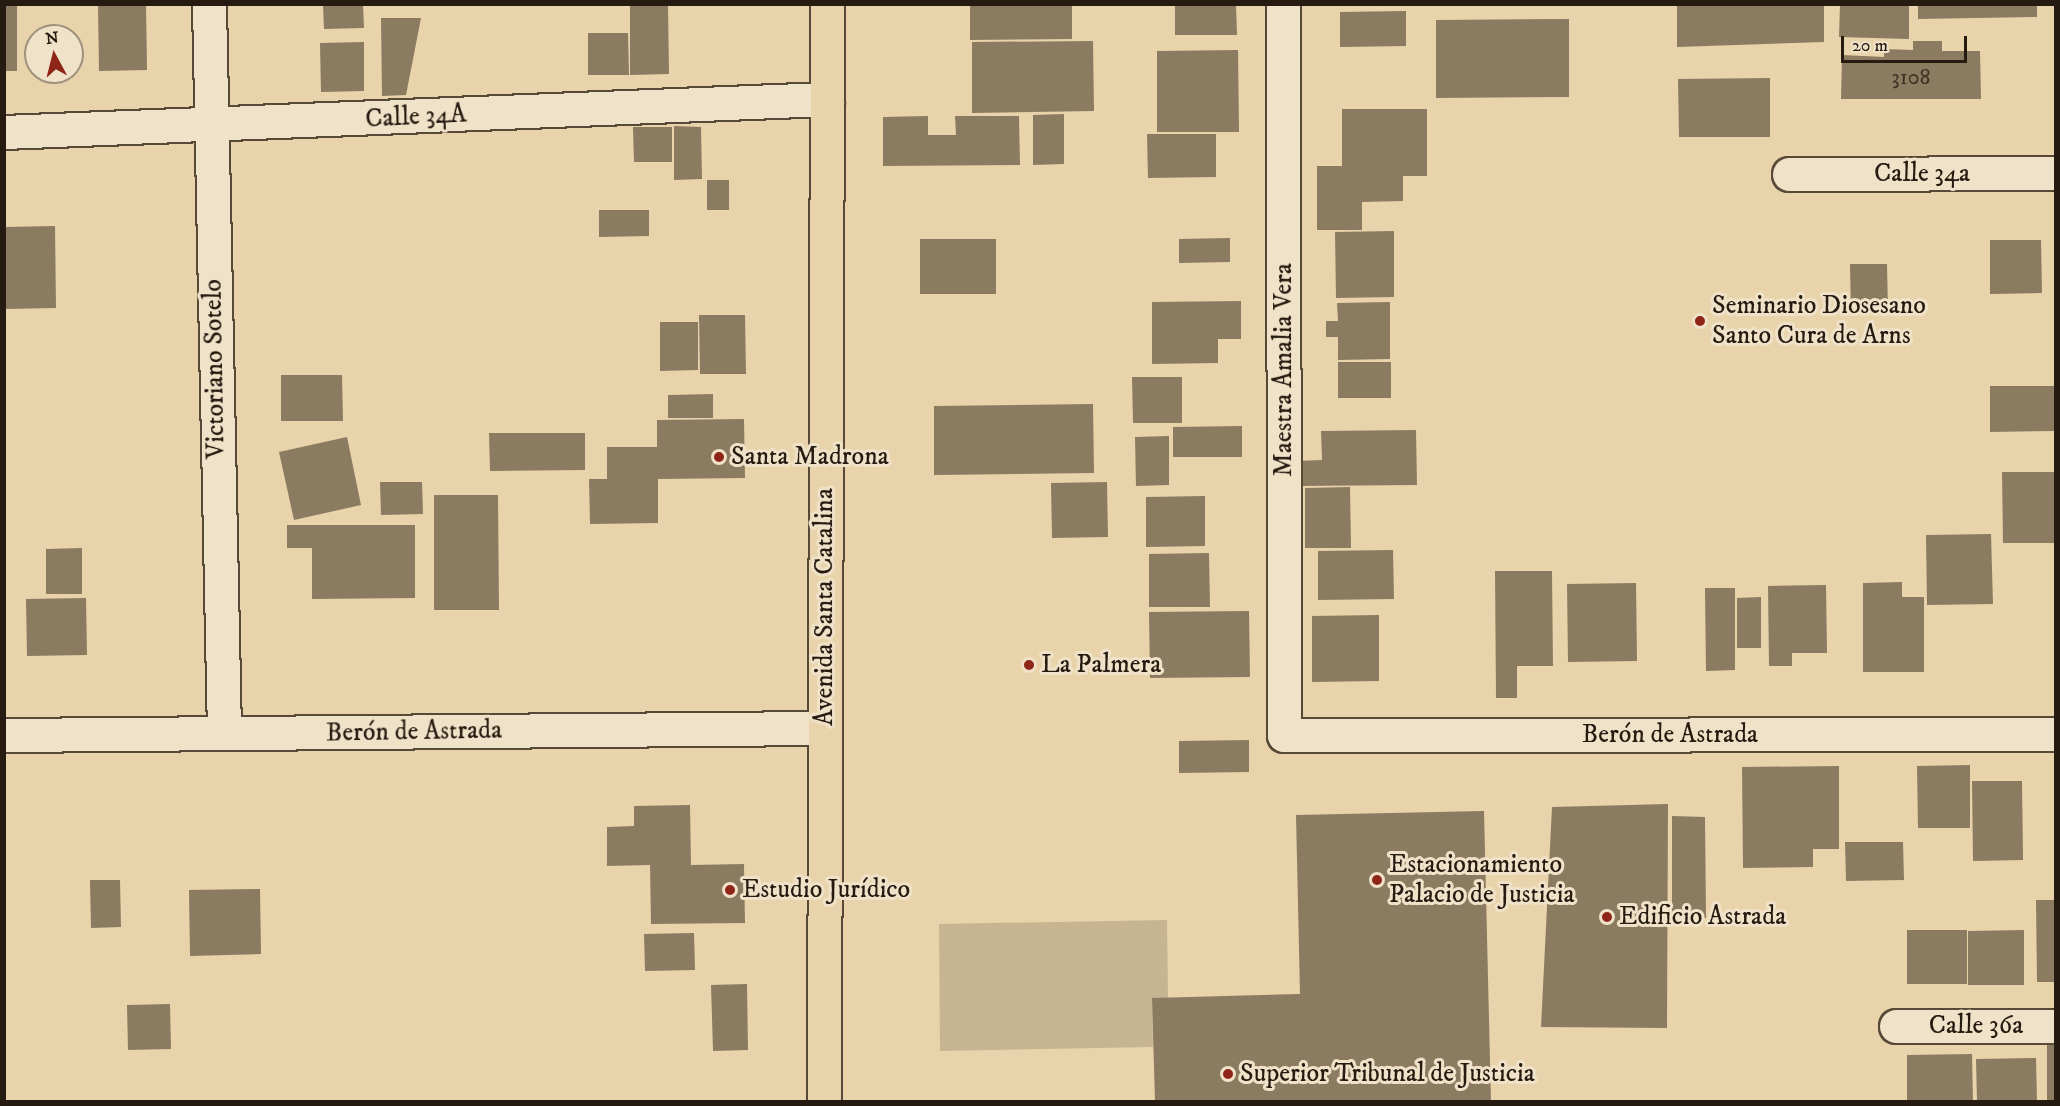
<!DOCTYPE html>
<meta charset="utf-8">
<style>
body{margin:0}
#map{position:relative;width:2060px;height:1106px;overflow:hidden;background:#e8d3ab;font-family:"IM FELL DW Pica",serif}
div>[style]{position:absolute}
.green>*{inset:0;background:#c7b491}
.building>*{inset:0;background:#8b7b61}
.roads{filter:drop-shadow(2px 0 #564938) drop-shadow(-2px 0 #564938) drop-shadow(0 2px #564938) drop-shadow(0 -2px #564938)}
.minor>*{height:33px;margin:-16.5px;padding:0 16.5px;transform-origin:16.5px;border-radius:16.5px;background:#f0e2c8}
.major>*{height:33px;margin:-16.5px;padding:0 16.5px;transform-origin:16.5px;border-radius:16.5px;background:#e8d3ab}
.dots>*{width:16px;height:16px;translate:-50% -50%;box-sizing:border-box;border:3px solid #f0e2c8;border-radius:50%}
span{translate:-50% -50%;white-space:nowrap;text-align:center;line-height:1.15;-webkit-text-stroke:6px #f0e2c8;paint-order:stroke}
.number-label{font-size:22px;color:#3f3325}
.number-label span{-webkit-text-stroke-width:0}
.street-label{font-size:26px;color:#261b11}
.poi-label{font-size:26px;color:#261b11}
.left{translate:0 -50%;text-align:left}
.frame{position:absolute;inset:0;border:6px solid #261b11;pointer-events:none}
.north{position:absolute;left:24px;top:24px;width:60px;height:60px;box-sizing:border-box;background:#f0e2c8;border:2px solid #9f927f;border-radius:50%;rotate:353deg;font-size:16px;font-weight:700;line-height:24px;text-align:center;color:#261b11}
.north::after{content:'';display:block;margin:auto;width:21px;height:27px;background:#8f2418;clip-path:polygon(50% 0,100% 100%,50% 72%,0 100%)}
.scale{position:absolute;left:1841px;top:36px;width:126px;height:27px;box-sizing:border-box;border:3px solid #261b11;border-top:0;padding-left:8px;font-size:18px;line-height:21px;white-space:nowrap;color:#261b11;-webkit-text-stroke:4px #f0e2c8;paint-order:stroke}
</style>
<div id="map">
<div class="green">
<i style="clip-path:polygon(1167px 920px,1168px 998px,1152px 998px,1153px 1047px,940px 1051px,939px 924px)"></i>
</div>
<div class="building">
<i style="clip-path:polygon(4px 4px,17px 4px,17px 71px,4px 71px)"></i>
<i style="clip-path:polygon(98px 4px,146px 4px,147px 70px,99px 71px)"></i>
<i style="clip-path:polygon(323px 4px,363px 4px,364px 28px,324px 29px)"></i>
<i style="clip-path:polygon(970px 4px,1072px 4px,1072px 39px,970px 40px)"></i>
<i style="clip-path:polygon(1175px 4px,1236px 4px,1237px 35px,1175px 35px)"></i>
<i style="clip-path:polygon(1677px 4px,1824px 4px,1824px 42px,1677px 47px)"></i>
<i style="clip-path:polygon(1840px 4px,1909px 4px,1909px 39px,1839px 37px)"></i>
<i style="clip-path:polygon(1918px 4px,2037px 4px,2037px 17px,1918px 19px)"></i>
<i style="clip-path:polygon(630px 5px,668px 5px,669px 74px,630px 75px)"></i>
<i style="clip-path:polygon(1406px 11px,1406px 46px,1340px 47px,1340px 12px)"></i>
<i style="clip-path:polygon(381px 18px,421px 18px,406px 95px,382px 96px)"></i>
<i style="clip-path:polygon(1569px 19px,1569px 97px,1436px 98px,1436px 20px)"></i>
<i style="clip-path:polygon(588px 33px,628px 33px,629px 75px,588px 75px)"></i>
<i style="clip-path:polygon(1093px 41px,1094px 111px,972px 113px,972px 42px)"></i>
<i style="clip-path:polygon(1913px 41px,1942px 41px,1942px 51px,1980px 51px,1981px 99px,1841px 99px,1842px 55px,1884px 57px,1884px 49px,1913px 50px)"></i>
<i style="clip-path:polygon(364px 42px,364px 91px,321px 92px,320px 43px)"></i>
<i style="clip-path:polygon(1238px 50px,1239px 132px,1157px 132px,1157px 51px)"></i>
<i style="clip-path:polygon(1770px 78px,1770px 137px,1679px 137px,1678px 79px)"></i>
<i style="clip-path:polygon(1342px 109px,1427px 109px,1427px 176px,1403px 176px,1403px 201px,1362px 202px,1362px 230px,1317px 230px,1317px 166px,1342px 166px)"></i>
<i style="clip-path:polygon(1064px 114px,1064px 164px,1033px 165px,1033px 115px)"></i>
<i style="clip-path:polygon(928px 116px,928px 135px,956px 135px,955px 116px,1019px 116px,1020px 165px,883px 166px,883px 117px)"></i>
<i style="clip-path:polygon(674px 126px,701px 127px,702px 179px,674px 180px)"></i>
<i style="clip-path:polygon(633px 127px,672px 127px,672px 162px,634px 162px)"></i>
<i style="clip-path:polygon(1147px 134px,1216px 134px,1216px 177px,1148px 178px)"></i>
<i style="clip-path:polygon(707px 180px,729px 180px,729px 210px,707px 210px)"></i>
<i style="clip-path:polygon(599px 210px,649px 210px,649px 236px,599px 237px)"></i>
<i style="clip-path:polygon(55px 226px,56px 308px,4px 309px,4px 227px)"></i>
<i style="clip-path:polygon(1394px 231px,1394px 297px,1336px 298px,1335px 232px)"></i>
<i style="clip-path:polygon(1230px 238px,1230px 262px,1179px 263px,1179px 239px)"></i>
<i style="clip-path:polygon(920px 239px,996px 239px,996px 294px,920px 294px)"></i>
<i style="clip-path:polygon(1990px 240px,2041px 240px,2042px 293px,1990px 294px)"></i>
<i style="clip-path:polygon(1850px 264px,1887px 264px,1888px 311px,1851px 312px)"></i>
<i style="clip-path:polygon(1241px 301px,1241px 339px,1218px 339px,1218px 363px,1152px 364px,1152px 302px)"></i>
<i style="clip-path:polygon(1390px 302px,1390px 359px,1338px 360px,1338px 337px,1326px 337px,1326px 321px,1338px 321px,1337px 303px)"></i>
<i style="clip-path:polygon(699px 315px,745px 315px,746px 374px,700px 374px)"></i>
<i style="clip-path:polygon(660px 322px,698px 322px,698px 370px,660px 371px)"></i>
<i style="clip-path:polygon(1338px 362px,1391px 362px,1391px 398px,1338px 398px)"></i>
<i style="clip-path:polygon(281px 375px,342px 375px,343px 421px,281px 421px)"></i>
<i style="clip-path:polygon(1132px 377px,1182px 377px,1182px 423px,1133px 423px)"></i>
<i style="clip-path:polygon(1990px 386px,2056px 386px,2056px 431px,1990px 432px)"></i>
<i style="clip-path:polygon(713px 394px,713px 418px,668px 418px,668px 395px)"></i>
<i style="clip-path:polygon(1093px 404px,1094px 473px,934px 475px,934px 406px)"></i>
<i style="clip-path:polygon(744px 419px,745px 478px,658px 479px,658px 523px,590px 524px,589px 479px,607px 479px,607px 447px,657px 447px,657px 420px)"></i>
<i style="clip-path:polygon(1242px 426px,1242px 457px,1173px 457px,1173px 427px)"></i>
<i style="clip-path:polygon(1416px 430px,1417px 485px,1296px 486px,1296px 461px,1322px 460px,1321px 431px)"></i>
<i style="clip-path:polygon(489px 433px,585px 433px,585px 470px,490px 471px)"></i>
<i style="clip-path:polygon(1169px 436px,1169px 485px,1136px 486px,1135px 437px)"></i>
<i style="clip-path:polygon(347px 437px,361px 505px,294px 520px,279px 452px)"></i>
<i style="clip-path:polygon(2002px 472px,2056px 472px,2056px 543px,2003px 543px)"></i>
<i style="clip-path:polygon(380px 482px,422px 482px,423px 514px,381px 515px)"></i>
<i style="clip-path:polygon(1107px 482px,1108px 537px,1052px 538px,1051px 483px)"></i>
<i style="clip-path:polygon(1350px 487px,1351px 548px,1305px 548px,1305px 488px)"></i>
<i style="clip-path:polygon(434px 495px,498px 495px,499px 610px,434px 610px)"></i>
<i style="clip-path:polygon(1205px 496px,1205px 546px,1146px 547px,1146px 497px)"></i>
<i style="clip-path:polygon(287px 525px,415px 525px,415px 598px,312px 599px,312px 548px,287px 548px)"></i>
<i style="clip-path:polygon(1991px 534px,1993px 604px,1927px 605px,1926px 535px)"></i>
<i style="clip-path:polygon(82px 548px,82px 594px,46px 594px,46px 549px)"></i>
<i style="clip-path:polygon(1393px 550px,1394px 599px,1318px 600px,1318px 551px)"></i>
<i style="clip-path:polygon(1209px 553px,1210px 607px,1149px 607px,1149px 554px)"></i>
<i style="clip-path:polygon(1495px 571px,1552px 571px,1553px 666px,1517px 666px,1517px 698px,1496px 698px)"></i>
<i style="clip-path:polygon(1902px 582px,1902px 597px,1924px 597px,1924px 672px,1863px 672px,1863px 583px)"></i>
<i style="clip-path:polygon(1636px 583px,1637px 661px,1568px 662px,1567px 584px)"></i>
<i style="clip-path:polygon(1826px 585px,1827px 653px,1792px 653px,1792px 666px,1769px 666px,1768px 586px)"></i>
<i style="clip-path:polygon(1705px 588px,1735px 588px,1735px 670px,1706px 671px)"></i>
<i style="clip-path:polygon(1761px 597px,1761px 648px,1737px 648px,1737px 598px)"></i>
<i style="clip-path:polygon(86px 598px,87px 655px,27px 656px,26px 599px)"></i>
<i style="clip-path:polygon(1249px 611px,1250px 677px,1150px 678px,1149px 612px)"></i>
<i style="clip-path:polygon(1379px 615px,1379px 681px,1312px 682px,1312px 616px)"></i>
<i style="clip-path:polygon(1249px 740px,1249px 772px,1179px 773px,1179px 741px)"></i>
<i style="clip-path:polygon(1970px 765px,1970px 828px,1918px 828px,1917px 766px)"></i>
<i style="clip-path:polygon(1839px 766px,1839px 849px,1813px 849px,1813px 867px,1743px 868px,1742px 767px)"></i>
<i style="clip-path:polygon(1972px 781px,2022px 781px,2023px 860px,1973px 861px)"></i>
<i style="clip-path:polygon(1668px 804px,1667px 1028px,1541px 1027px,1552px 807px)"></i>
<i style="clip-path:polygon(690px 805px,691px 865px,744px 864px,745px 923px,651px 924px,650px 865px,607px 866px,607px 827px,634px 826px,634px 806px)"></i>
<i style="clip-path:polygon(1484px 811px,1491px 1102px,1155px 1102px,1152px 998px,1300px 994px,1296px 815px)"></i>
<i style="clip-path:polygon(1672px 816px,1705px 817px,1706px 918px,1672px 918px)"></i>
<i style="clip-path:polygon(1845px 842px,1903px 842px,1904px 880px,1846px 881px)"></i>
<i style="clip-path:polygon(90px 880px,120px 880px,121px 927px,91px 928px)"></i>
<i style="clip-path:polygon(260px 889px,261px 954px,190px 956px,189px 890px)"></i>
<i style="clip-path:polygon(2036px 900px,2056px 900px,2056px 982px,2037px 982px)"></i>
<i style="clip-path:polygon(1907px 930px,1967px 930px,1967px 984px,1907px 984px)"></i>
<i style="clip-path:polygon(2024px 930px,2024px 985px,1968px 985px,1968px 931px)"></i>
<i style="clip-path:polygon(694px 933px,695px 970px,645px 971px,644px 934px)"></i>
<i style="clip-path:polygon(747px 984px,748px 1050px,713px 1051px,711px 985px)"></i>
<i style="clip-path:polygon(170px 1004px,171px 1049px,128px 1050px,127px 1005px)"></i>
<i style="clip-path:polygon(2047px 1041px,2056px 1042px,2056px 1102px,2047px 1102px)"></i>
<i style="clip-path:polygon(1972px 1054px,1973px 1102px,1907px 1102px,1907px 1055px)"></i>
<i style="clip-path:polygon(2036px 1058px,2037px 1102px,1977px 1102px,1976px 1059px)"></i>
</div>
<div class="roads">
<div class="minor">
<i style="left:209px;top:4px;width:729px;rotate:88.82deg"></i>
<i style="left:1283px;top:4px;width:731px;rotate:89.92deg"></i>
<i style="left:1284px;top:735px;width:772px;rotate:-0.07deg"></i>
<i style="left:4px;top:132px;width:824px;rotate:-2.3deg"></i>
<i style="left:1789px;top:174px;width:267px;rotate:-0.2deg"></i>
<i style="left:4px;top:735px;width:820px;rotate:-0.49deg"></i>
<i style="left:1896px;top:1026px;width:160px"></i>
</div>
<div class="major">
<i style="left:824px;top:1102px;width:1098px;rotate:-89.84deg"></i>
</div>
</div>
<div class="dots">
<i style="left:1700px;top:321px;background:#8f2418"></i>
<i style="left:719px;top:457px;background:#8f2418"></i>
<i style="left:1029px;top:665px;background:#8f2418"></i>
<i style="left:1377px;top:880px;background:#8f2418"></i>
<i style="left:730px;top:890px;background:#8f2418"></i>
<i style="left:1607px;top:917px;background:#8f2418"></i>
<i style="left:1228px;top:1074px;background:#8f2418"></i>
</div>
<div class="number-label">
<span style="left:1911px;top:78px">3108</span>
</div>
<div class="street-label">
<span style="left:416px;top:117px;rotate:-3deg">Calle 34A</span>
<span style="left:1922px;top:174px">Calle 34a</span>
<span style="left:215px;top:369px;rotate:-91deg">Victoriano Sotelo</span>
<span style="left:1284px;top:370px;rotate:-90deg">Maestra Amalia Vera</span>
<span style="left:825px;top:607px;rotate:-90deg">Avenida Santa Catalina</span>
<span style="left:414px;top:732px;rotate:-1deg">Berón de Astrada</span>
<span style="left:1670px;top:735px">Berón de Astrada</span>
<span style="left:1976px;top:1026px">Calle 36a</span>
</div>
<div class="poi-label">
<span class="left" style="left:1712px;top:321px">Seminario Diosesano<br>Santo Cura de Arns</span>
<span class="left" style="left:731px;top:457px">Santa Madrona</span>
<span class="left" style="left:1041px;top:665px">La Palmera</span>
<span class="left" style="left:1389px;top:880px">Estacionamiento<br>Palacio de Justicia</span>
<span class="left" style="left:742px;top:890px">Estudio Jurídico</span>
<span class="left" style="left:1619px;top:917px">Edificio Astrada</span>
<span class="left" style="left:1240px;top:1074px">Superior Tribunal de Justicia</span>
</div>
<div class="frame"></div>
<div class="north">N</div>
<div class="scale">20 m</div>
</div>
